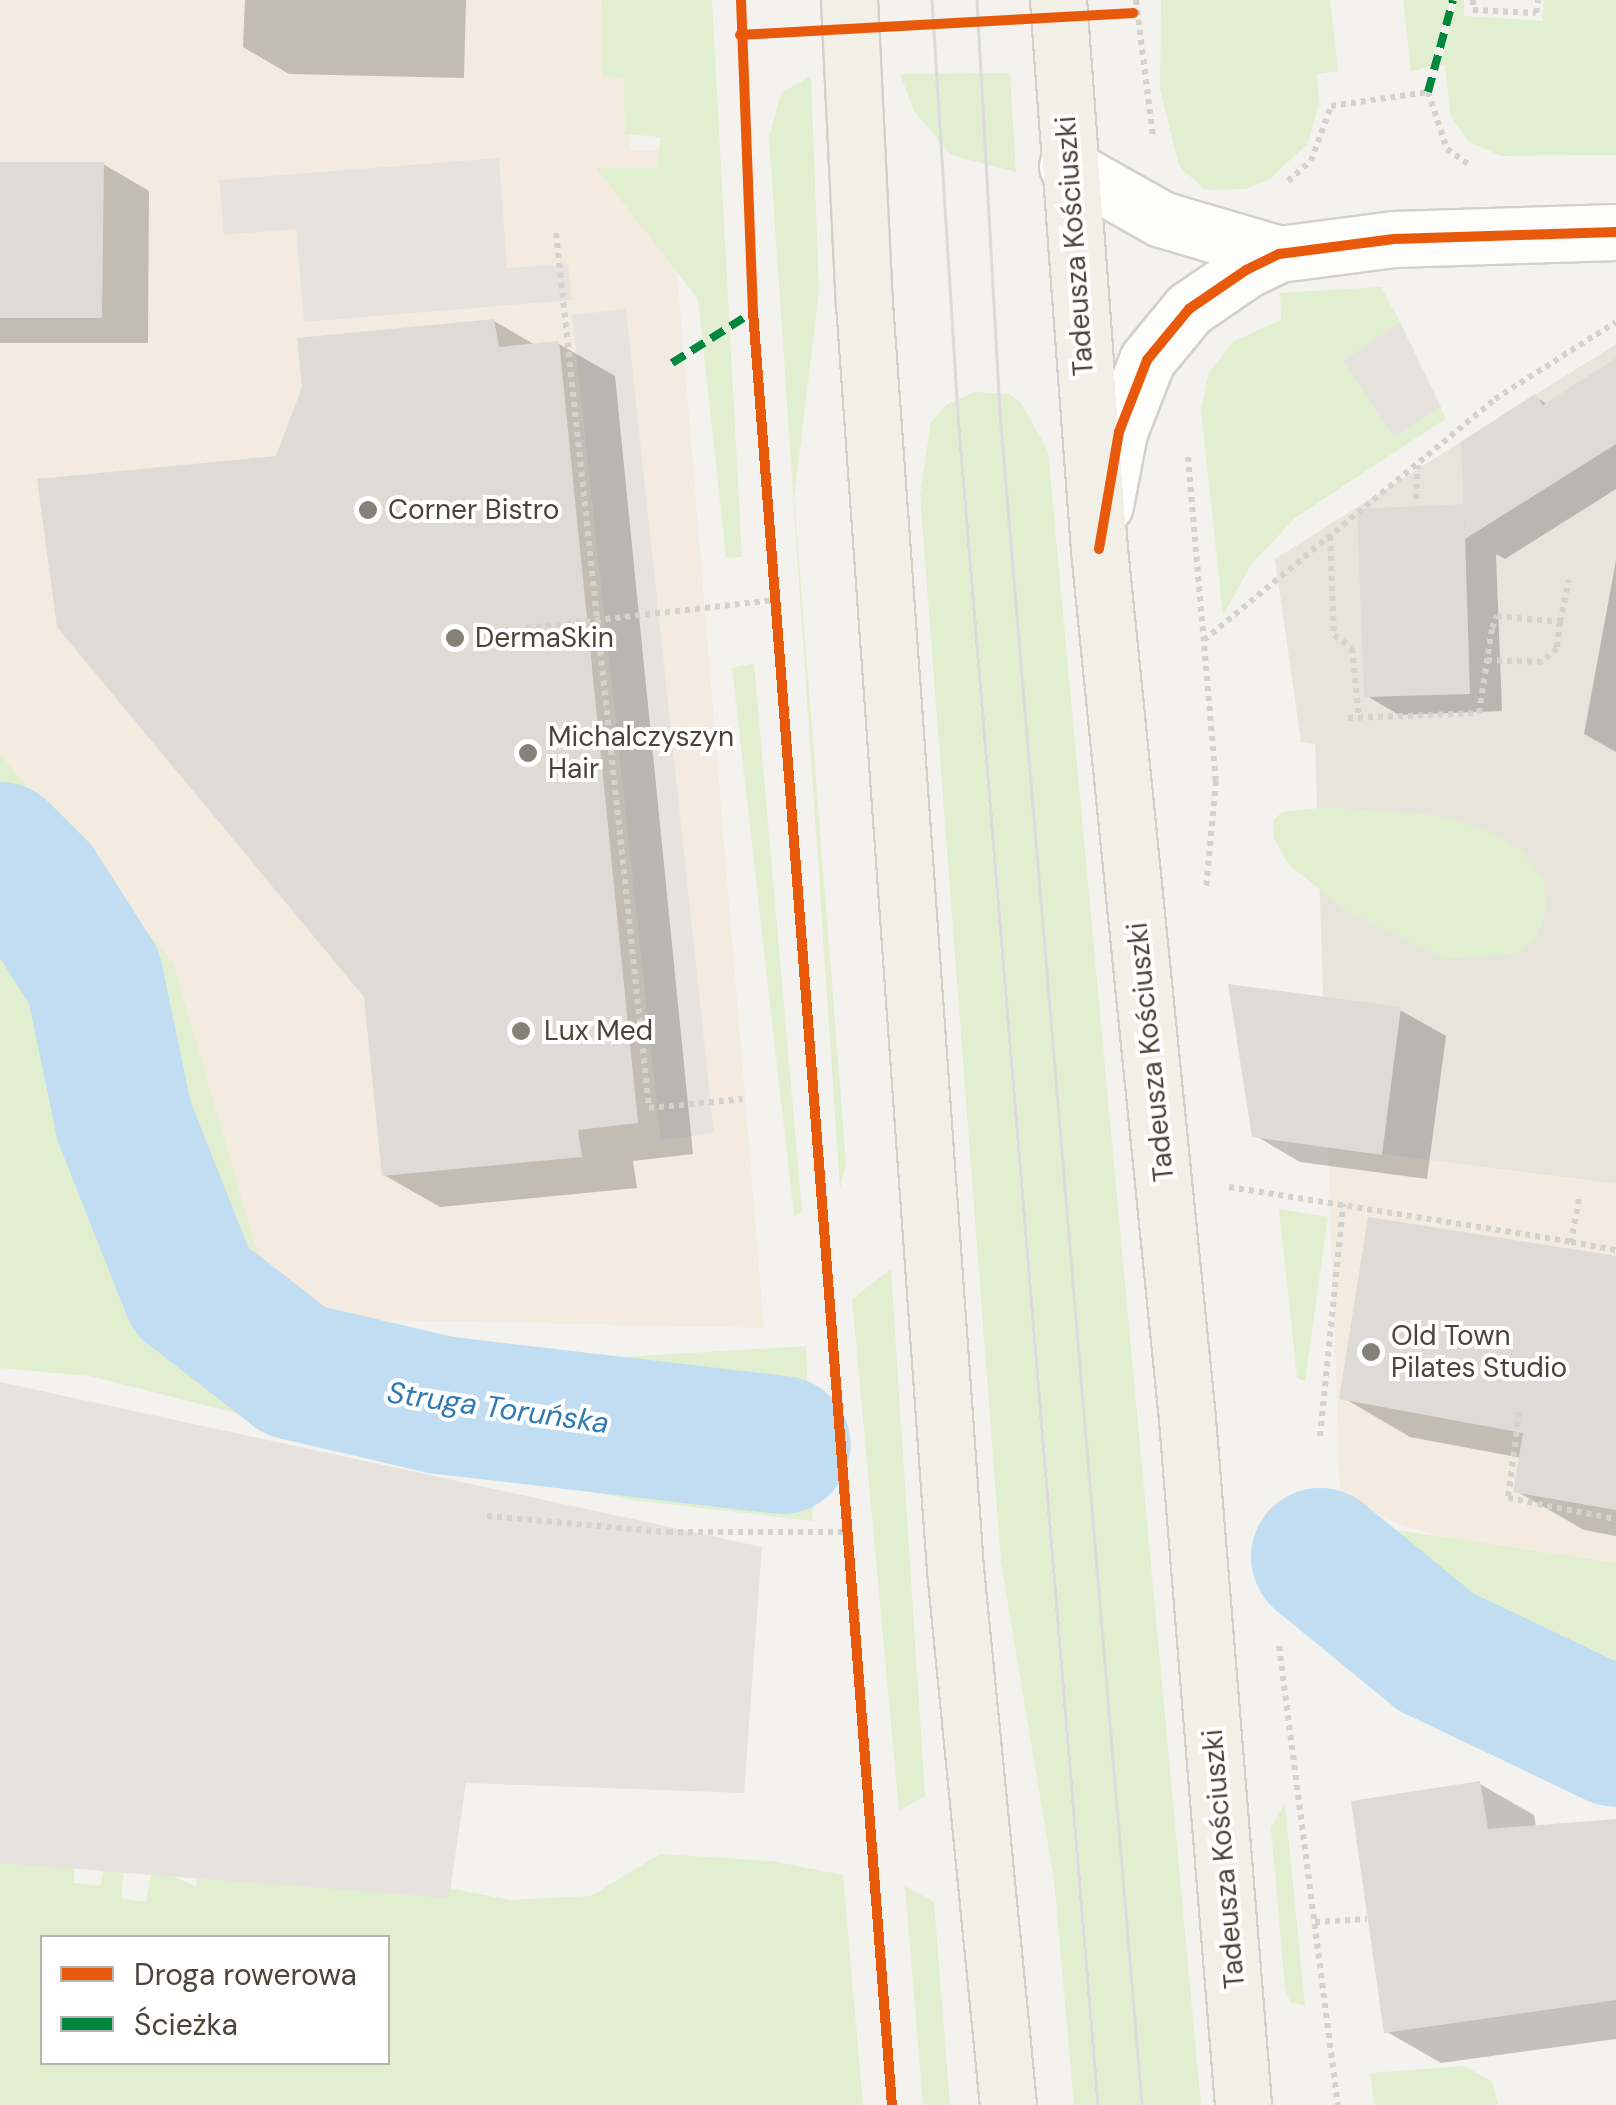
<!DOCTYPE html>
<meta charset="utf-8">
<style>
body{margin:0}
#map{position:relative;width:1616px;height:2105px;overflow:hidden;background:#f4f2ee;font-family:"DM Sans",sans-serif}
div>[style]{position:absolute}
.residential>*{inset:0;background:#e7e4dc}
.commercial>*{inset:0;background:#f3ebdf}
.green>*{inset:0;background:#e1eecf}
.parking>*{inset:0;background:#e6e3df}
.shadow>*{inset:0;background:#0003}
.river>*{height:138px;margin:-69px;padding:0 69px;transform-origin:69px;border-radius:69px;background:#c0ddf1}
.building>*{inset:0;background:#dedbd6}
.path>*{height:6px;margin-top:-3px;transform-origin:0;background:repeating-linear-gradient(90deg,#d3d2cc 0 5px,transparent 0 10px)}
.roads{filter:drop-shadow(2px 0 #d2d0cb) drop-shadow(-2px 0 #d2d0cb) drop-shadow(0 2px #d2d0cb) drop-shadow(0 -2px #d2d0cb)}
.minor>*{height:55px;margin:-27.5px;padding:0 27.5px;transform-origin:27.5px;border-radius:27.5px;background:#fdfdfc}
.primary>*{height:55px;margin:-27.5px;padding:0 27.5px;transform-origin:27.5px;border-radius:27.5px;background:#f2efe6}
.tram>*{height:2.5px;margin:-1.25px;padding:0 1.25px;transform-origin:1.25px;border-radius:1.25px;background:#dbdbda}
.quiet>*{height:8px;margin-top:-4px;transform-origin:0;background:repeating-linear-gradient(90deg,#00873e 0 15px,transparent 0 23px)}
.cycleway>*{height:10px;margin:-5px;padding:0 5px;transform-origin:5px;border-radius:5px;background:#e8590c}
.dots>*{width:28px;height:28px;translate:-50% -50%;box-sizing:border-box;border:5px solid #fff;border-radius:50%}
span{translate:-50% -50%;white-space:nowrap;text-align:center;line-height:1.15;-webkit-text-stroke:8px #fff;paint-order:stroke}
.street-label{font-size:28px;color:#4b4439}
.poi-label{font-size:28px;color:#4b4439}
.left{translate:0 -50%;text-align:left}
.water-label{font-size:30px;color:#2e7ab2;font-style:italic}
.legend{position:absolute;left:40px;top:1935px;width:350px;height:130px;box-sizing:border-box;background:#fff;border:2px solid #b7b4b0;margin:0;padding:12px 18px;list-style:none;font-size:30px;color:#4b4439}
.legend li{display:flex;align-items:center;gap:20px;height:50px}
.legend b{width:50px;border:2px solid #b7b4b0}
</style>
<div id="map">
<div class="residential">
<i style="clip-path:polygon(1616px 344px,1616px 1184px,1328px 1147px,1315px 744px,1301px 742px,1275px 559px)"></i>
</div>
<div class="commercial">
<i style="clip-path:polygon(0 0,628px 0,630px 150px,667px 150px,764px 1328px,289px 1318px,0 767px)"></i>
<i style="clip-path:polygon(1328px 1147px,1616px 1184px,1616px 1573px,1505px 1559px,1389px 1520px,1340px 1494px)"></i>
</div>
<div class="green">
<i style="clip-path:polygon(601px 0,712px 0,742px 557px,726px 558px,698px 299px,596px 168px,658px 168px,660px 137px,625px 134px,624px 77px,602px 76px)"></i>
<i style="clip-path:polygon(1161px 0,1330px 0,1338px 71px,1317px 74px,1319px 104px,1308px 143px,1269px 180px,1245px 189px,1205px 190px,1179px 166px,1160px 89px)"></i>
<i style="clip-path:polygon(1403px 0,1450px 0,1430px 66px,1411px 72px)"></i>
<i style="clip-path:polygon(1457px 0,1464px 0,1464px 16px,1542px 21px,1544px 0,1616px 0,1616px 155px,1501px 156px,1469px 142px,1451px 117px,1445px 65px,1440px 66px)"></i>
<i style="clip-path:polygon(1010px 73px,1016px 172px,951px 155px,914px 111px,900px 74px)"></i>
<i style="clip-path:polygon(811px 76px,819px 291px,794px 498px,846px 1163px,840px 1189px,769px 137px,781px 93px)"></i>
<i style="clip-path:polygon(1381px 287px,1400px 322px,1344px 359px,1394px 437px,1441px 407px,1445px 419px,1295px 518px,1250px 566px,1223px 616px,1201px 410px,1209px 372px,1234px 341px,1281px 320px,1280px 293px)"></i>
<i style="clip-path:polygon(975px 392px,1009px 394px,1021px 403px,1048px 451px,1201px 2105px,1074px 2105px,1054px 1880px,1001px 1562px,920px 494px,931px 422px,947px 404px)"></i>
<i style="clip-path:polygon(754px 663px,802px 1211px,794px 1216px,732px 668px)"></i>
<i style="clip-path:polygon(0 754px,173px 963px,276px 1317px,442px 1368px,806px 1346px,813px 1521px,633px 1500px,385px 1451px,90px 1376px,0 1368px)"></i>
<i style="clip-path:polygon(1329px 807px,1435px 815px,1484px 829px,1522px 851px,1543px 879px,1547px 908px,1536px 940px,1514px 954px,1444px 959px,1348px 912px,1289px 865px,1274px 839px,1273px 821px,1282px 812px)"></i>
<i style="clip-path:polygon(1279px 1209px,1328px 1217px,1305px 1381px,1297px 1378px)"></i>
<i style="clip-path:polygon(891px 1269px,925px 1796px,899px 1811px,852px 1299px)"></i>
<i style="clip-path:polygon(1323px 1519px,1616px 1563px,1616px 1781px,1389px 1677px)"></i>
<i style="clip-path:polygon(1285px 1803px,1305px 2006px,1290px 2002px,1285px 1988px,1271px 1828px)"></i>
<i style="clip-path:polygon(evenodd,0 1812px,76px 1826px,74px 1883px,100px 1885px,114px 1826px,128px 1828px,121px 1898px,146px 1902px,157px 1838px,172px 1876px,196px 1886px,207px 1840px,510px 1900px,591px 1896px,660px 1854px,772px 1861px,843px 1875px,863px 2105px,0 2105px,0 1812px,42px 1938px,388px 1938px,388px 2062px,42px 2062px,42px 1938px)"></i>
<i style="clip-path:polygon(905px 1886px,934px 1902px,950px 2105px,923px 2105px)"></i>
<i style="clip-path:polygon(1464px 2066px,1492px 2081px,1498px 2105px,1374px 2105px,1370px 2073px)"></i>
</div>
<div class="parking">
<i style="clip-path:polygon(499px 158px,507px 268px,568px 264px,572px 300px,304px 322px,296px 229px,224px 235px,219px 180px)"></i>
<i style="clip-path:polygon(626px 309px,714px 1133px,661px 1140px,572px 315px)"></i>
<i style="clip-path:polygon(1400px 322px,1441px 407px,1394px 437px,1343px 360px)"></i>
<i style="clip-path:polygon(0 1382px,762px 1547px,744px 1793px,466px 1783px,449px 1898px,0 1863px)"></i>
</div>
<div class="shadow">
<i style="clip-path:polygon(245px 0,466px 0,464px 78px,289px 74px,243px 47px)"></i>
<i style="clip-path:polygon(0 164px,103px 164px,149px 191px,148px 343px,0 343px)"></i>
<i style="clip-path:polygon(494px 321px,537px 346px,559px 344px,615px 376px,693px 1154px,633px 1161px,637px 1188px,440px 1207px,384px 1175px,366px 996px,278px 458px)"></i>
<i style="clip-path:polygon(1616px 362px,1616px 489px,1505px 559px,1496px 554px,1502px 711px,1399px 715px,1367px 696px,1463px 507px,1535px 397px,1549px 405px)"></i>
<i style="clip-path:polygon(1616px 560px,1616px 752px,1584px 734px)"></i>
<i style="clip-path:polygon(1400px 1010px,1446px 1036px,1427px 1179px,1300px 1162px,1254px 1135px)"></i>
<i style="clip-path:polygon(1616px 1259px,1616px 1536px,1584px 1530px,1516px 1491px,1522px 1458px,1410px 1437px,1342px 1397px)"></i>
<i style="clip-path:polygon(1480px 1784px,1534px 1815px,1536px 1827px,1616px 1821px,1616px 2039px,1441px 2063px,1387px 2032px)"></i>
</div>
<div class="river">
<i style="left:0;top:851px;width:52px;rotate:45deg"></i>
<i style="left:37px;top:888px;width:106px;rotate:57.4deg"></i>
<i style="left:94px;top:977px;width:147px;rotate:78.2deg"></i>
<i style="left:124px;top:1121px;width:182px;rotate:68.4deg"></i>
<i style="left:191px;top:1290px;width:132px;rotate:37.9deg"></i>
<i style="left:295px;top:1371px;width:150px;rotate:13.1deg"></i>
<i style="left:441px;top:1405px;width:343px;rotate:6.7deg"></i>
<i style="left:1320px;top:1557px;width:150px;rotate:39.3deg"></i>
<i style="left:1436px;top:1652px;width:199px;rotate:25.5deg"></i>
</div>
<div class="building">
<i style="clip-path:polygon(0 162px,104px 162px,102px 318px,0 318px)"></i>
<i style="clip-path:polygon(494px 319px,499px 347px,559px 341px,638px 1123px,578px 1130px,582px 1157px,382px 1176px,364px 997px,57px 627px,37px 479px,276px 456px,302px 387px,297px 338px)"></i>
<i style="clip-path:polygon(1616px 358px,1616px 444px,1465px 539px,1461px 442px,1535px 394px,1543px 405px)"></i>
<i style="clip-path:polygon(1464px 504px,1470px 694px,1364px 697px,1357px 509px)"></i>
<i style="clip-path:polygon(1228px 984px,1401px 1007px,1382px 1155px,1252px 1137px)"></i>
<i style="clip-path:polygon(1368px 1217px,1616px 1256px,1616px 1510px,1513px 1492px,1523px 1433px,1339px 1399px)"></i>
<i style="clip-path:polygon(1480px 1781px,1488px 1829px,1616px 1819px,1616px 2000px,1384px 2033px,1351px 1801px)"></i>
</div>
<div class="path">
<i style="left:1136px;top:0;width:138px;rotate:82.9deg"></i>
<i style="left:1473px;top:0;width:10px;rotate:90deg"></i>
<i style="left:1473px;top:10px;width:63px;rotate:2.7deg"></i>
<i style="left:1536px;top:13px;width:13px;rotate:-81deg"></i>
<i style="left:1288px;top:181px;width:30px;rotate:-41deg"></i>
<i style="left:1311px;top:161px;width:59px;rotate:-70deg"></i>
<i style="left:1331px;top:106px;width:98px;rotate:-8.2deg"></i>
<i style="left:1428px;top:92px;width:60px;rotate:71.6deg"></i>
<i style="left:1447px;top:149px;width:29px;rotate:35deg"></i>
<i style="left:556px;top:233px;width:880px;rotate:83.93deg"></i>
<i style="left:649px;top:1108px;width:94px;rotate:-5.5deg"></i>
<i style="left:1188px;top:457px;width:325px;rotate:85.1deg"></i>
<i style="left:1216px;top:781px;width:107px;rotate:95.3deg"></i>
<i style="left:1416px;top:499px;width:34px;rotate:-87deg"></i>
<i style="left:1330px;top:536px;width:99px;rotate:87.7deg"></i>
<i style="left:1334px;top:635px;width:22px;rotate:36deg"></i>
<i style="left:1352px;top:648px;width:69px;rotate:84.2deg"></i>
<i style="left:1560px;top:622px;width:43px;rotate:-77.9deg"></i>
<i style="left:526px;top:628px;width:250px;rotate:-6.4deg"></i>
<i style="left:1204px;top:640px;width:378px;rotate:-39.6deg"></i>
<i style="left:1495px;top:399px;width:143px;rotate:-32.5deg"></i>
<i style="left:1348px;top:718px;width:131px;rotate:-2.2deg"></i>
<i style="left:1479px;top:713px;width:86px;rotate:-81.3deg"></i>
<i style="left:1492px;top:628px;width:13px;rotate:-67deg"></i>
<i style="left:1497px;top:616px;width:63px;rotate:5.4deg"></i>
<i style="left:1560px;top:622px;width:26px;rotate:97deg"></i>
<i style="left:1557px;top:648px;width:21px;rotate:137deg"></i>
<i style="left:1542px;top:662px;width:55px;rotate:-177.9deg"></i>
<i style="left:1229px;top:1187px;width:346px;rotate:9.1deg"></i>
<i style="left:1579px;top:1199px;width:44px;rotate:100.5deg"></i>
<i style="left:1571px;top:1242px;width:46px;rotate:10.1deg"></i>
<i style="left:1519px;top:1412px;width:87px;rotate:97.3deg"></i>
<i style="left:1508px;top:1498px;width:110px;rotate:11deg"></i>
<i style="left:1320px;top:1436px;width:233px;rotate:-84.3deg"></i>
<i style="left:487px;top:1516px;width:182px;rotate:5.1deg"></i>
<i style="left:668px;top:1532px;width:179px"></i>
<i style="left:1279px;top:1646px;width:463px;rotate:82.7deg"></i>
<i style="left:1315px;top:1922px;width:52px;rotate:-3.3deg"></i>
</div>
<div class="roads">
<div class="minor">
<i style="left:1067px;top:166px;width:108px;rotate:29.4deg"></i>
<i style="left:1161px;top:219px;width:123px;rotate:16.5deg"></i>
<i style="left:1105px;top:505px;width:74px;rotate:-79.1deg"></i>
<i style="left:1119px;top:432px;width:77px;rotate:-68.7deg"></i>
<i style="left:1147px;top:360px;width:66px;rotate:-50.5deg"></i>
<i style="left:1189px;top:309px;width:69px;rotate:-34.4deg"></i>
<i style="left:1246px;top:270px;width:37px;rotate:-26deg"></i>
<i style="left:1279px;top:254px;width:116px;rotate:-7.4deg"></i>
<i style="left:1394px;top:239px;width:222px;rotate:-1.8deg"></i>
</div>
<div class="primary">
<i style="left:849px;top:0;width:303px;rotate:87.2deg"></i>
<i style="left:864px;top:303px;width:1269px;rotate:85.89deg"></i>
<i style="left:955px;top:1569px;width:539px;rotate:84.35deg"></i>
<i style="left:1058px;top:0;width:551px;rotate:85.73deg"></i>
<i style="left:1099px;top:549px;width:874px;rotate:84.22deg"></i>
<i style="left:1187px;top:1419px;width:688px;rotate:85.33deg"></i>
</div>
</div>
<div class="tram">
<i style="left:932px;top:0;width:417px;rotate:86.4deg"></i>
<i style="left:958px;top:416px;width:1695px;rotate:85.26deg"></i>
<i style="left:977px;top:0;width:414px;rotate:86.8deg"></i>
<i style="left:1000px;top:413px;width:1698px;rotate:85.2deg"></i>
</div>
<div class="quiet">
<i style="left:1428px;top:92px;width:95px;rotate:-74.8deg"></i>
<i style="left:672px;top:363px;width:96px;rotate:-32.2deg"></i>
</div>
<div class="cycleway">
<i style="left:741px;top:0;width:312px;rotate:87.8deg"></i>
<i style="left:753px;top:312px;width:1798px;rotate:85.57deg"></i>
<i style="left:740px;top:35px;width:394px;rotate:-3.2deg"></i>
<i style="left:1099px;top:549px;width:119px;rotate:-80.3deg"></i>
<i style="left:1119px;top:432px;width:77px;rotate:-68.7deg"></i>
<i style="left:1147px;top:360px;width:66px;rotate:-50.5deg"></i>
<i style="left:1189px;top:309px;width:69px;rotate:-34.4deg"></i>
<i style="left:1246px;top:270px;width:37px;rotate:-26deg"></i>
<i style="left:1279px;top:254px;width:116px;rotate:-7.4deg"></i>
<i style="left:1394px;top:239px;width:222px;rotate:-1.8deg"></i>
</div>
<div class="dots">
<i style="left:368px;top:510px;background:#868178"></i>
<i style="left:455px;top:638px;background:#868178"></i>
<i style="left:528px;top:753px;background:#868178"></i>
<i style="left:521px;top:1031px;background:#868178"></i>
<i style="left:1371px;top:1352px;background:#868178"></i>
</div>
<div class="street-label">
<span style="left:1075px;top:246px;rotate:-94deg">Tadeusza Kościuszki</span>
<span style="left:1151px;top:1052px;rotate:-96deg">Tadeusza Kościuszki</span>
<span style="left:1224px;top:1859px;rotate:-95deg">Tadeusza Kościuszki</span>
</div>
<div class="poi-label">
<span class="left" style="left:388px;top:510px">Corner Bistro</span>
<span class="left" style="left:475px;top:638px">DermaSkin</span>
<span class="left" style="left:548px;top:753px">Michalczyszyn<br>Hair</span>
<span class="left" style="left:544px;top:1031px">Lux Med</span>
<span class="left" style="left:1391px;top:1352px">Old Town<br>Pilates Studio</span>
</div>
<div class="water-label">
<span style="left:498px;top:1408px;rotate:8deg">Struga Toruńska</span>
</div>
<ul class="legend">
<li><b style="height:12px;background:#e8590c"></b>Droga rowerowa</li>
<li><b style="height:12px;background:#00873e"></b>Ścieżka</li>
</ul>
</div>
